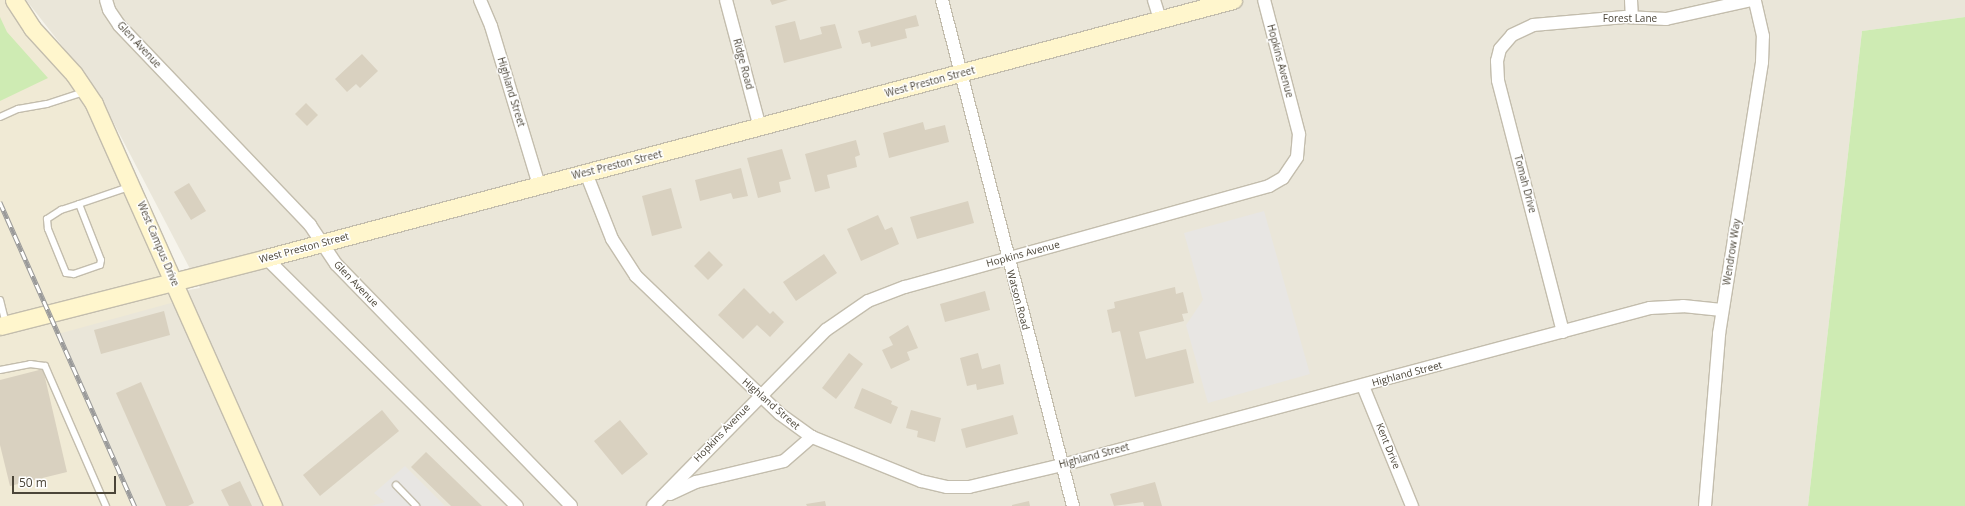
<!DOCTYPE html>
<style>
body{margin:0}
#map{position:relative;width:1965px;height:506px;overflow:hidden;background:#f6f4ec;font-family:"Open Sans",sans-serif}
div>[style]{position:absolute}
.residential>*{inset:0;background:#eae6d9}
.education>*{inset:0;background:#f0ead5}
.green>*{inset:0;background:#ceebb3}
.parking>*{inset:0;background:#e8e6e3}
.building>*{inset:0;background:#d9d1c0}
.roads{filter:drop-shadow(1px 0 #c3bdad) drop-shadow(-1px 0 #c3bdad) drop-shadow(0 1px #c3bdad) drop-shadow(0 -1px #c3bdad)}
.lane>*{height:6px;margin:-3px;padding:0 3px;transform-origin:3px;border-radius:3px;background:#fff}
.street>*{height:12px;margin:-6px;padding:0 6px;transform-origin:6px;border-radius:6px;background:#fff}
.secondary>*{height:17px;margin:-8.5px;padding:0 8.5px;transform-origin:8.5px;border-radius:8.5px;background:#fff6cd}
.rail>*{height:4.5px;margin-top:-2.25px;transform-origin:0;background:repeating-linear-gradient(90deg,#fff 0 9px,#9a9a9a 0 18px);box-sizing:border-box;border-block:1px solid #9a9a9a}
span{translate:-50% -50%;white-space:nowrap;text-align:center;line-height:1.15;-webkit-text-stroke:3px #fff;paint-order:stroke}
.street-label{font-size:10px;color:#4b4538}
.scale{position:absolute;left:12px;top:476px;width:104px;height:18px;box-sizing:border-box;border:2px solid #4b4538;border-top:0;padding-left:5px;font-size:12px;line-height:14px;white-space:nowrap;color:#4b4538;-webkit-text-stroke:3px #fff;paint-order:stroke}
</style>
<div id="map">
<div class="residential">
<i style="clip-path:polygon(26px 0,1965px 0,1965px 17px,1862px 31px,1808px 506px,135px 506px,50px 314px,200px 288px,96px 89px)"></i>
</div>
<div class="education">
<i style="clip-path:polygon(0 0,12px 0,86px 91px,182px 300px,58px 334px,134px 506px,0 506px)"></i>
</div>
<div class="green">
<i style="clip-path:polygon(0 17px,7px 32px,48px 78px,0 101px)"></i>
<i style="clip-path:polygon(1965px 17px,1965px 506px,1808px 506px,1862px 31px)"></i>
</div>
<div class="parking">
<i style="clip-path:polygon(1264px 211px,1310px 374px,1208px 403px,1186px 325px,1203px 300px,1184px 233px)"></i>
<i style="clip-path:polygon(405px 466px,445px 506px,371px 506px,385px 502px,374px 493px)"></i>
</div>
<div class="building">
<i style="clip-path:polygon(770px 0,788px 0,772px 5px)"></i>
<i style="clip-path:polygon(916px 15px,919px 26px,905px 29px,907px 38px,871px 47px,870px 42px,862px 44px,858px 31px)"></i>
<i style="clip-path:polygon(795px 21px,800px 40px,822px 34px,820px 27px,835px 24px,842px 48px,784px 63px,775px 26px)"></i>
<i style="clip-path:polygon(362px 54px,378px 71px,360px 88px,356px 84px,347px 92px,335px 79px)"></i>
<i style="clip-path:polygon(306px 103px,318px 115px,307px 126px,295px 114px)"></i>
<i style="clip-path:polygon(923px 122px,925px 130px,945px 125px,949px 142px,889px 158px,883px 133px)"></i>
<i style="clip-path:polygon(856px 140px,860px 155px,855px 157px,857px 167px,827px 175px,830px 188px,815px 192px,805px 154px)"></i>
<i style="clip-path:polygon(782px 149px,791px 179px,779px 182px,781px 192px,758px 198px,747px 158px)"></i>
<i style="clip-path:polygon(741px 168px,748px 196px,733px 199px,731px 193px,700px 201px,695px 180px)"></i>
<i style="clip-path:polygon(189px 183px,206px 211px,191px 220px,174px 192px)"></i>
<i style="clip-path:polygon(671px 188px,682px 228px,652px 236px,642px 196px)"></i>
<i style="clip-path:polygon(968px 201px,974px 223px,917px 239px,910px 217px)"></i>
<i style="clip-path:polygon(878px 215px,885px 230px,892px 227px,899px 244px,861px 261px,847px 229px)"></i>
<i style="clip-path:polygon(709px 251px,723px 265px,708px 280px,694px 266px)"></i>
<i style="clip-path:polygon(824px 254px,837px 273px,796px 301px,783px 282px)"></i>
<i style="clip-path:polygon(1175px 287px,1176px 294px,1183px 292px,1188px 313px,1182px 314px,1184px 321px,1139px 332px,1146px 359px,1186px 349px,1194px 383px,1135px 397px,1120px 331px,1112px 333px,1107px 310px,1115px 308px,1114px 302px)"></i>
<i style="clip-path:polygon(744px 288px,770px 314px,773px 311px,784px 322px,770px 337px,757px 325px,743px 339px,718px 315px)"></i>
<i style="clip-path:polygon(985px 291px,990px 310px,945px 322px,940px 304px)"></i>
<i style="clip-path:polygon(164px 311px,170px 335px,101px 354px,94px 330px)"></i>
<i style="clip-path:polygon(908px 325px,918px 348px,907px 352px,910px 360px,891px 369px,882px 350px,893px 345px,889px 337px)"></i>
<i style="clip-path:polygon(849px 353px,863px 364px,836px 399px,822px 388px)"></i>
<i style="clip-path:polygon(978px 353px,982px 369px,1000px 364px,1004px 384px,977px 390px,976px 384px,967px 386px,960px 358px)"></i>
<i style="clip-path:polygon(43px 369px,67px 472px,10px 486px,0 445px,0 380px)"></i>
<i style="clip-path:polygon(141px 382px,194px 503px,188px 506px,166px 506px,116px 393px)"></i>
<i style="clip-path:polygon(862px 388px,892px 401px,891px 404px,898px 407px,891px 424px,854px 408px)"></i>
<i style="clip-path:polygon(382px 410px,399px 431px,320px 496px,303px 475px)"></i>
<i style="clip-path:polygon(911px 410px,941px 418px,935px 442px,917px 437px,918px 431px,906px 428px)"></i>
<i style="clip-path:polygon(1013px 415px,1018px 434px,966px 448px,961px 429px)"></i>
<i style="clip-path:polygon(620px 420px,648px 454px,622px 475px,594px 441px)"></i>
<i style="clip-path:polygon(426px 452px,482px 506px,451px 506px,411px 467px)"></i>
<i style="clip-path:polygon(240px 481px,252px 506px,229px 506px,221px 490px)"></i>
<i style="clip-path:polygon(1155px 482px,1162px 506px,1144px 506px,1143px 502px,1114px 506px,1110px 494px)"></i>
<i style="clip-path:polygon(825px 501px,826px 506px,807px 506px,806px 504px)"></i>
<i style="clip-path:polygon(1029px 501px,1030px 506px,1012px 506px,1012px 505px)"></i>
</div>
<div class="roads">
<div class="lane">
<i style="left:0;top:117px;width:20px;rotate:-24deg"></i>
<i style="left:18px;top:109px;width:29px;rotate:-10deg"></i>
<i style="left:47px;top:104px;width:40px;rotate:-18deg"></i>
<i style="left:79px;top:204px;width:60px;rotate:68.6deg"></i>
<i style="left:101px;top:260px;width:5px;rotate:101deg"></i>
<i style="left:100px;top:265px;width:28px;rotate:161deg"></i>
<i style="left:74px;top:274px;width:8px;rotate:-173deg"></i>
<i style="left:66px;top:273px;width:48px;rotate:-112.2deg"></i>
<i style="left:48px;top:229px;width:10px;rotate:-96deg"></i>
<i style="left:47px;top:219px;width:17px;rotate:-33deg"></i>
<i style="left:61px;top:210px;width:19px;rotate:-18deg"></i>
<i style="left:79px;top:204px;width:53px;rotate:-18.8deg"></i>
<i style="left:0;top:300px;width:25px;rotate:76deg"></i>
<i style="left:0;top:370px;width:31px;rotate:-11deg"></i>
<i style="left:30px;top:364px;width:15px;rotate:8deg"></i>
<i style="left:45px;top:366px;width:153px;rotate:66.5deg"></i>
<i style="left:396px;top:485px;width:29px;rotate:46deg"></i>
</div>
<div class="street">
<i style="left:106px;top:0;width:10px;rotate:73deg"></i>
<i style="left:109px;top:10px;width:18px;rotate:56deg"></i>
<i style="left:119px;top:25px;width:277px;rotate:46.3deg"></i>
<i style="left:310px;top:225px;width:47px;rotate:56.3deg"></i>
<i style="left:336px;top:264px;width:337px;rotate:45.8deg"></i>
<i style="left:480px;top:0;width:28px;rotate:67deg"></i>
<i style="left:491px;top:26px;width:166px;rotate:73.2deg"></i>
<i style="left:726px;top:0;width:132px;rotate:75.1deg"></i>
<i style="left:942px;top:0;width:523px;rotate:75.49deg"></i>
<i style="left:1154px;top:0;width:21px;rotate:73deg"></i>
<i style="left:1631px;top:0;width:17px;rotate:87deg"></i>
<i style="left:586px;top:173px;width:71px;rotate:68.5deg"></i>
<i style="left:612px;top:239px;width:44px;rotate:57deg"></i>
<i style="left:636px;top:276px;width:199px;rotate:43.8deg"></i>
<i style="left:780px;top:414px;width:39px;rotate:36deg"></i>
<i style="left:812px;top:437px;width:118px;rotate:22deg"></i>
<i style="left:921px;top:481px;width:27px;rotate:13deg"></i>
<i style="left:947px;top:487px;width:22px"></i>
<i style="left:969px;top:487px;width:96px;rotate:-13.3deg"></i>
<i style="left:1062px;top:465px;width:609px;rotate:-14.95deg"></i>
<i style="left:1650px;top:308px;width:33px;rotate:-3deg"></i>
<i style="left:1683px;top:306px;width:39px;rotate:6deg"></i>
<i style="left:266px;top:258px;width:353px;rotate:44.7deg"></i>
<i style="left:1563px;top:332px;width:260px;rotate:-104.5deg"></i>
<i style="left:1498px;top:80px;width:19px;rotate:-93deg"></i>
<i style="left:1497px;top:61px;width:12px;rotate:-76deg"></i>
<i style="left:1500px;top:49px;width:18px;rotate:-49deg"></i>
<i style="left:1512px;top:35px;width:23px;rotate:-25deg"></i>
<i style="left:1533px;top:25px;width:92px;rotate:-5deg"></i>
<i style="left:1625px;top:17px;width:41px;rotate:2.8deg"></i>
<i style="left:1666px;top:19px;width:88px;rotate:-12.5deg"></i>
<i style="left:1363px;top:386px;width:130px;rotate:67.8deg"></i>
<i style="left:670px;top:494px;width:29px;rotate:-25deg"></i>
<i style="left:696px;top:482px;width:90px;rotate:-13.4deg"></i>
<i style="left:784px;top:461px;width:37px;rotate:-41deg"></i>
<i style="left:653px;top:506px;width:247px;rotate:-45.5deg"></i>
<i style="left:826px;top:330px;width:51px;rotate:-34.6deg"></i>
<i style="left:868px;top:301px;width:40px;rotate:-21deg"></i>
<i style="left:905px;top:287px;width:378px;rotate:-15.5deg"></i>
<i style="left:1269px;top:186px;width:16px;rotate:-30deg"></i>
<i style="left:1283px;top:178px;width:25px;rotate:-56deg"></i>
<i style="left:1297px;top:157px;width:23px;rotate:-85deg"></i>
<i style="left:1299px;top:134px;width:138px;rotate:-104.6deg"></i>
<i style="left:1705px;top:506px;width:173px;rotate:-85.3deg"></i>
<i style="left:1719px;top:334px;width:275px;rotate:-81deg"></i>
<i style="left:1762px;top:62px;width:26px;rotate:-88deg"></i>
<i style="left:1763px;top:36px;width:37px;rotate:-103deg"></i>
</div>
<div class="secondary">
<i style="left:14px;top:0;width:33px;rotate:57deg"></i>
<i style="left:32px;top:28px;width:62px;rotate:47.6deg"></i>
<i style="left:74px;top:74px;width:36px;rotate:56deg"></i>
<i style="left:94px;top:104px;width:440px;rotate:66deg"></i>
<i style="left:0;top:326px;width:275px;rotate:-14.3deg"></i>
<i style="left:266px;top:258px;width:1001px;rotate:-14.94deg"></i>
</div>
</div>
<div class="rail">
<i style="left:0;top:202px;width:333px;rotate:66.1deg"></i>
</div>
<div class="street-label">
<span style="left:1630px;top:19px">Forest Lane</span>
<span style="left:139px;top:45px;rotate:47deg">Glen Avenue</span>
<span style="left:1280px;top:61px;rotate:75deg">Hopkins Avenue</span>
<span style="left:743px;top:64px;rotate:75deg">Ridge Road</span>
<span style="left:930px;top:82px;rotate:-15deg">West Preston Street</span>
<span style="left:511px;top:92px;rotate:73deg">Highland Street</span>
<span style="left:617px;top:165px;rotate:-14deg">West Preston Street</span>
<span style="left:1525px;top:184px;rotate:75deg">Tomah Drive</span>
<span style="left:158px;top:244px;rotate:67deg">West Campus Drive</span>
<span style="left:304px;top:248px;rotate:-15deg">West Preston Street</span>
<span style="left:1732px;top:252px;rotate:-81deg">Wendrow Way</span>
<span style="left:1023px;top:254px;rotate:-15deg">Hopkins Avenue</span>
<span style="left:356px;top:284px;rotate:46deg">Glen Avenue</span>
<span style="left:1018px;top:300px;rotate:75deg">Watson Road</span>
<span style="left:1407px;top:374px;rotate:-15deg">Highland Street</span>
<span style="left:771px;top:404px;rotate:41deg">Highland Street</span>
<span style="left:722px;top:433px;rotate:-46deg">Hopkins Avenue</span>
<span style="left:1388px;top:446px;rotate:68deg">Kent Drive</span>
<span style="left:1094px;top:456px;rotate:-15deg">Highland Street</span>
</div>
<div class="scale">50 m</div>
</div>
